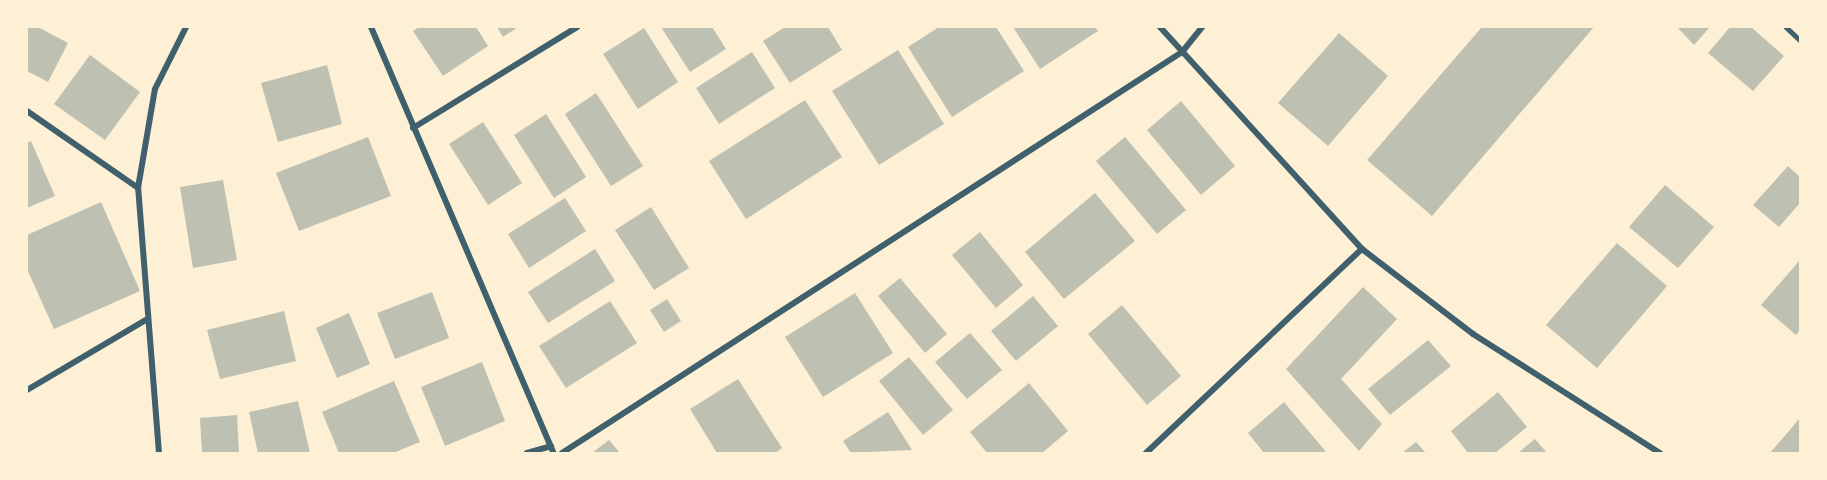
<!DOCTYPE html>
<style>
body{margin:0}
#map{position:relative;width:1827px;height:480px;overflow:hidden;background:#fdf0d5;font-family:"IBM Plex Sans",sans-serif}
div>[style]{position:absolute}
.building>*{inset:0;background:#bec0b2}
.service>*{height:4.5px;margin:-2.25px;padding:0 2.25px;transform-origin:2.25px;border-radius:2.25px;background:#3f606c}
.minor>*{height:6px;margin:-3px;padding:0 3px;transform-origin:3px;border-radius:3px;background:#3f606c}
span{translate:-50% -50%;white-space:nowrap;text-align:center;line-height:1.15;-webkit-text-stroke:4.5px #fdf0d5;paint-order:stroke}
.frame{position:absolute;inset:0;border:28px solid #fdf0d5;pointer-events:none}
</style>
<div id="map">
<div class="building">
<i style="clip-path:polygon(27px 27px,38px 27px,68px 43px,48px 82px,27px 71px)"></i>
<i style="clip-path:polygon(419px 27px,476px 27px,488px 46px,443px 76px,413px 31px)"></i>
<i style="clip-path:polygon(497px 27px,518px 27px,503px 37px)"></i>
<i style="clip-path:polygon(661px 27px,712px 27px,726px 49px,690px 72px)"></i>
<i style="clip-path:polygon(785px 27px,828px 27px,842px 50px,790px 83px,763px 41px)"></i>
<i style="clip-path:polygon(939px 27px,996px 27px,1024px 71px,952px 117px,908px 47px)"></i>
<i style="clip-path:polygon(1013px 27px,1095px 27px,1098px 31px,1040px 69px)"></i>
<i style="clip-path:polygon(1482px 27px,1594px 27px,1432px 216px,1367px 160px)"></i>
<i style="clip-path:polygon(1677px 27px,1710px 27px,1694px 45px)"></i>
<i style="clip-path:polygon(1730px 27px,1751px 27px,1784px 56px,1753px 91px,1708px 53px)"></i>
<i style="clip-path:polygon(644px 28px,678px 82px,638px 109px,603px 54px)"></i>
<i style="clip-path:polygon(1339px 33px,1388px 76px,1328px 146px,1278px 103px)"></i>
<i style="clip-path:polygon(898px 50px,944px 124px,879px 165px,832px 91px)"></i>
<i style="clip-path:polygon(752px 52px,775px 88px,719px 124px,696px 88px)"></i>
<i style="clip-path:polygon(90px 55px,140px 92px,105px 140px,54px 104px)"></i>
<i style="clip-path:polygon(327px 65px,342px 124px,278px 142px,261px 83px)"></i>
<i style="clip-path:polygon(596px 93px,643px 166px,611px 186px,565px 114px)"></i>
<i style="clip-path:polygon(805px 100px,842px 157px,746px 219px,709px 161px)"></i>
<i style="clip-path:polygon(1181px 101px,1235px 166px,1201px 195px,1147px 130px)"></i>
<i style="clip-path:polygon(546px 114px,586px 177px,554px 198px,514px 135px)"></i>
<i style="clip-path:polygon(483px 122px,522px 183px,488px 205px,449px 144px)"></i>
<i style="clip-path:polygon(368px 137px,391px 196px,299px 231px,276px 173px)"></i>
<i style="clip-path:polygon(1125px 137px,1186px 210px,1157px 234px,1096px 161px)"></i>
<i style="clip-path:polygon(31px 141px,55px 196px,27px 208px,27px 143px)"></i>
<i style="clip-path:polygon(1788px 166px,1800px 177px,1800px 203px,1779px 227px,1753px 205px)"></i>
<i style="clip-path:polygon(223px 180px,237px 260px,193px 268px,180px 187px)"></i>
<i style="clip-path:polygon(1665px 185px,1714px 227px,1678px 268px,1629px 227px)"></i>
<i style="clip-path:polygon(1095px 193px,1135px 241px,1064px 299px,1025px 252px)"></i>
<i style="clip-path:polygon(565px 198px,586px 231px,529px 268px,508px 234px)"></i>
<i style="clip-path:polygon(101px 202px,140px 291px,54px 329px,27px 269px,27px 235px)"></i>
<i style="clip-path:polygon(651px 207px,689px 268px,654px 290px,615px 230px)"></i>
<i style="clip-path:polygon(980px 232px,1023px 285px,996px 308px,952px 255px)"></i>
<i style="clip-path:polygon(1617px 243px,1667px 286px,1597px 368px,1546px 325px)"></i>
<i style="clip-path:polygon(595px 249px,615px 281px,548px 323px,528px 292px)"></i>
<i style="clip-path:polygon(1800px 260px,1800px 330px,1796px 335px,1761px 305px)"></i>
<i style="clip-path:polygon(900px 278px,947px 334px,925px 353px,878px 296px)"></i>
<i style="clip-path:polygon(1363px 287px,1397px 319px,1341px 379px,1382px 424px,1359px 451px,1286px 369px)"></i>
<i style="clip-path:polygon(432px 292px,449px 338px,395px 359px,377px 313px)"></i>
<i style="clip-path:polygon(855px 293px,893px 353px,823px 397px,785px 337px)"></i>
<i style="clip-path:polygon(1033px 296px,1058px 326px,1016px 361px,991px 331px)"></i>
<i style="clip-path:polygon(667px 299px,681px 321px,664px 332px,650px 310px)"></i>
<i style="clip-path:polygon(610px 301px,637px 343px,566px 388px,539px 346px)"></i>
<i style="clip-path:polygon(1122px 305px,1181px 376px,1147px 405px,1088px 334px)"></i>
<i style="clip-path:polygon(284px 311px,296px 361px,220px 379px,207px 330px)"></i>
<i style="clip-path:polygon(349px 313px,370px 364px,337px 378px,316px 328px)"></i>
<i style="clip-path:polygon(970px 333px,1002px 370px,967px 399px,935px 362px)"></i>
<i style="clip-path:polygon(1428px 340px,1451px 366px,1390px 415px,1368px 389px)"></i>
<i style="clip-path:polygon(909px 357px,953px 410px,923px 435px,879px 381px)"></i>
<i style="clip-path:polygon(482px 362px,505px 421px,445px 446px,421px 387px)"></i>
<i style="clip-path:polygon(738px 379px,782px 448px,775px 453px,717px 453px,690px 409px)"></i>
<i style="clip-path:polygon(394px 381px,420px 442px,393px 453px,339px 453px,322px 412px)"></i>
<i style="clip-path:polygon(1029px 383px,1068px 431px,1042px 453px,987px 453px,970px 432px)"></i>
<i style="clip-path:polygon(1498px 392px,1527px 427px,1495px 453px,1468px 453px,1451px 431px)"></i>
<i style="clip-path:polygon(298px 401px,310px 453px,258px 453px,249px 412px)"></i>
<i style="clip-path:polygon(1284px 402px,1327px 453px,1264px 453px,1248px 433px)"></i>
<i style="clip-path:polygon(888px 412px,912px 450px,851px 453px,843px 441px)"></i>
<i style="clip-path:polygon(237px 415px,239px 453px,202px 453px,200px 418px)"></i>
<i style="clip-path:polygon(1800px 418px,1800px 453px,1770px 453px)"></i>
<i style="clip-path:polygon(1535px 439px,1547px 453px,1518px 453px)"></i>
<i style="clip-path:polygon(609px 440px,620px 453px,592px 453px)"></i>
<i style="clip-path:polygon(1416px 442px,1426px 453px,1402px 453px)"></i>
</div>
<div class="service">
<i style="left:1786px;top:27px;width:19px;rotate:43deg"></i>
</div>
<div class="minor">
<i style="left:371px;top:27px;width:464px;rotate:66.8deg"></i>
<i style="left:1160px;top:27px;width:300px;rotate:47.7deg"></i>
<i style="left:1362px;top:249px;width:140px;rotate:37.4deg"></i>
<i style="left:1473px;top:334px;width:222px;rotate:32.5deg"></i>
<i style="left:27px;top:111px;width:135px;rotate:34.7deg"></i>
<i style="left:413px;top:128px;width:193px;rotate:-31.6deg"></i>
<i style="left:27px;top:390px;width:138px;rotate:-30.5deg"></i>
<i style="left:159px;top:453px;width:266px;rotate:-94.5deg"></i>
<i style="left:138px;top:188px;width:100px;rotate:-80.3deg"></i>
<i style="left:155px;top:89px;width:69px;rotate:-63.4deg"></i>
<i style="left:527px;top:453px;width:25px;rotate:-16deg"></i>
<i style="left:562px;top:453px;width:738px;rotate:-32.89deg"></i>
<i style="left:1182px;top:52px;width:32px;rotate:-51deg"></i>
<i style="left:1146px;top:453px;width:297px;rotate:-43.4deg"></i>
</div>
<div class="frame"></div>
</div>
